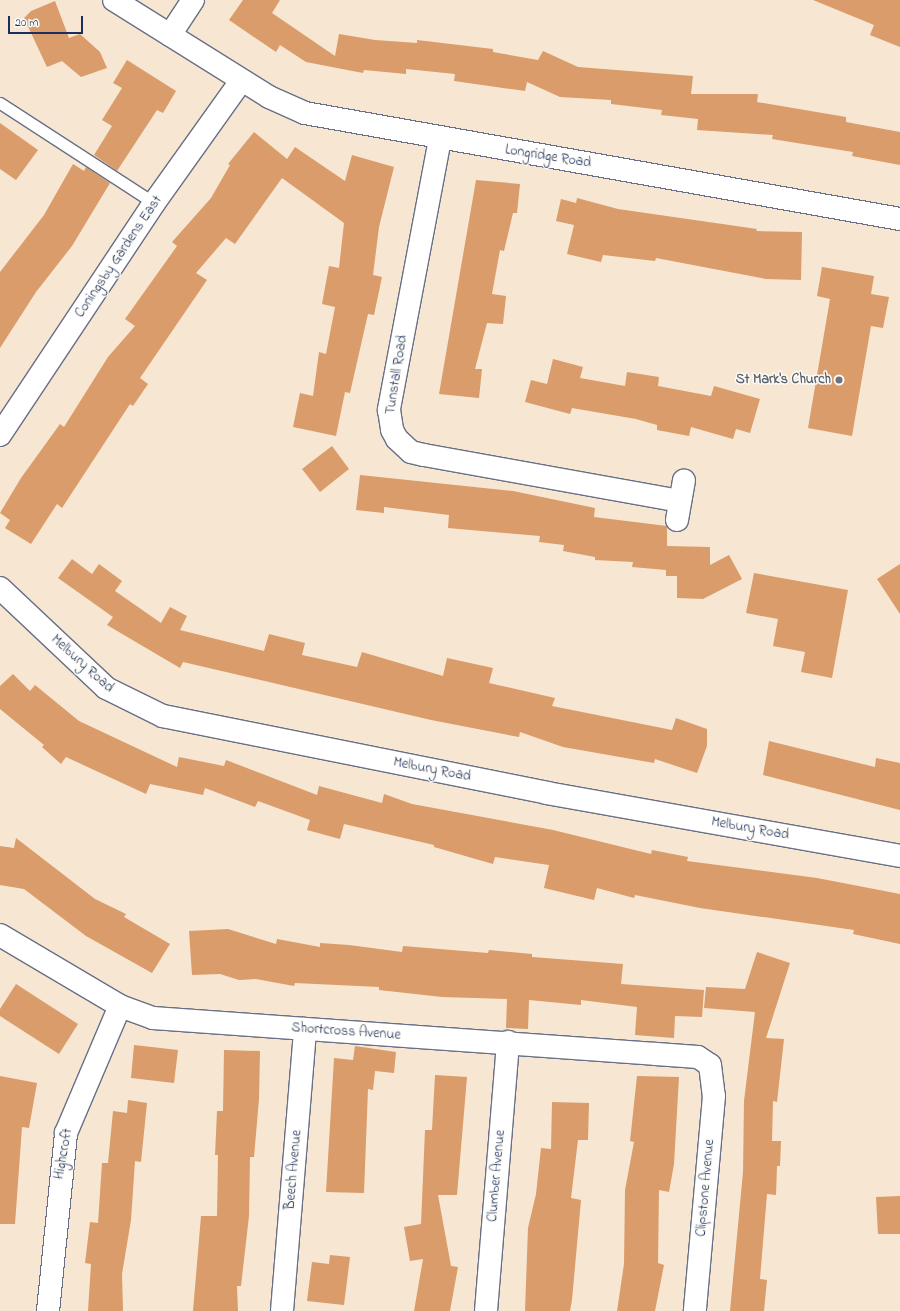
<!DOCTYPE html>
<style>
body{margin:0}
#map{position:relative;width:900px;height:1311px;overflow:hidden;background:#f7e6d1;font-family:"Indie Flower",sans-serif}
div>[style]{position:absolute}
.building>*{inset:0;background:#d99c6a}
.roads{filter:drop-shadow(1px 0 #686f86) drop-shadow(-1px 0 #686f86) drop-shadow(0 1px #686f86) drop-shadow(0 -1px #686f86)}
.service>*{height:11px;margin:-5.5px;padding:0 5.5px;transform-origin:5.5px;border-radius:5.5px;background:#fff}
.minor>*{height:22px;margin:-11px;padding:0 11px;transform-origin:11px;border-radius:11px;background:#fff}
.dots>*{width:11px;height:11px;translate:-50% -50%;box-sizing:border-box;border:2px solid #fdfcf7;border-radius:50%}
span{translate:-50% -50%;white-space:nowrap;text-align:center;line-height:1.15;-webkit-text-stroke:3px #fdfcf7;paint-order:stroke}
.street-label{font-size:14px;color:#1b2f5e}
.worship-label{font-size:14px;color:#5b616d;font-weight:700}
.right{translate:-100% -50%;text-align:right}
.scale{position:absolute;left:8px;top:16px;width:75px;height:18px;box-sizing:border-box;border:2px solid #1b2f5e;border-top:0;padding-left:5px;font-size:12px;line-height:14px;white-space:nowrap;color:#1b2f5e;-webkit-text-stroke:3px #fdfcf7;paint-order:stroke}
</style>
<div id="map">
<div class="building">
<i style="clip-path:polygon(243px 0,280px 0,272px 13px,335px 56px,339px 34px,375px 40px,417px 43px,417px 40px,493px 49px,493px 52px,538px 60px,543px 51px,578px 67px,693px 76px,691px 94px,758px 94px,757px 102px,846px 117px,846px 122px,900px 132px,900px 165px,852px 156px,853px 152px,772px 139px,773px 135px,697px 130px,698px 119px,661px 115px,662px 110px,611px 104px,611px 100px,560px 97px,527px 82px,525px 91px,454px 81px,455px 74px,406px 69px,406px 74px,364px 70px,363px 73px,306px 62px,280px 45px,276px 52px,229px 20px)"></i>
<i style="clip-path:polygon(813px 0,900px 0,900px 47px,870px 35px,874px 25px)"></i>
<i style="clip-path:polygon(55px 1px,69px 38px,80px 34px,100px 52px,107px 68px,81px 77px,62px 61px,47px 67px,24px 18px,31px 11px)"></i>
<i style="clip-path:polygon(127px 60px,176px 91px,163px 113px,157px 110px,117px 171px,94px 155px,112px 126px,102px 120px,122px 88px,113px 83px)"></i>
<i style="clip-path:polygon(0 123px,38px 150px,16px 180px,0 169px)"></i>
<i style="clip-path:polygon(254px 132px,287px 159px,295px 147px,345px 181px,352px 155px,394px 167px,379px 227px,373px 275px,382px 277px,374px 315px,368px 314px,350px 393px,345px 392px,336px 436px,293px 427px,300px 393px,313px 396px,319px 352px,326px 354px,335px 307px,322px 304px,329px 266px,339px 268px,344px 223px,282px 178px,235px 244px,226px 238px,196px 273px,207px 280px,140px 378px,148px 384px,133px 406px,130px 404px,62px 508px,57px 504px,31px 544px,5px 528px,10px 520px,0 513px,21px 478px,60px 424px,64px 427px,108px 357px,135px 326px,125px 319px,177px 246px,172px 242px,211px 198px,230px 165px,228px 164px)"></i>
<i style="clip-path:polygon(73px 164px,84px 171px,86px 167px,110px 183px,72px 246px,36px 292px,0 348px,0 272px,44px 215px)"></i>
<i style="clip-path:polygon(476px 180px,520px 184px,517px 213px,513px 213px,504px 251px,500px 250px,492px 294px,506px 296px,503px 324px,487px 323px,475px 369px,482px 369px,479px 398px,439px 394px)"></i>
<i style="clip-path:polygon(577px 198px,618px 209px,757px 229px,756px 231px,802px 232px,801px 280px,766px 279px,656px 258px,655px 261px,603px 255px,601px 262px,567px 254px,574px 225px,556px 221px,561px 199px,576px 203px)"></i>
<i style="clip-path:polygon(822px 267px,874px 276px,871px 294px,889px 297px,883px 328px,871px 326px,852px 436px,808px 428px,830px 299px,817px 296px)"></i>
<i style="clip-path:polygon(553px 359px,583px 367px,580px 378px,625px 386px,627px 372px,659px 377px,658px 386px,711px 396px,714px 386px,760px 399px,750px 433px,736px 429px,733px 439px,691px 427px,689px 436px,657px 430px,657px 425px,636px 419px,572px 408px,570px 414px,525px 402px,531px 380px,547px 384px)"></i>
<i style="clip-path:polygon(332px 446px,349px 469px,320px 492px,302px 469px)"></i>
<i style="clip-path:polygon(360px 475px,513px 491px,595px 508px,594px 517px,667px 526px,667px 546px,710px 547px,710px 565px,729px 555px,742px 579px,703px 599px,677px 598px,677px 576px,666px 576px,666px 570px,632px 567px,633px 562px,595px 560px,595px 557px,563px 551px,564px 545px,539px 542px,540px 536px,448px 528px,449px 515px,384px 507px,384px 513px,356px 510px)"></i>
<i style="clip-path:polygon(72px 559px,92px 574px,99px 564px,122px 581px,115px 591px,161px 623px,170px 607px,187px 616px,180px 630px,264px 651px,269px 634px,305px 643px,302px 655px,357px 667px,362px 652px,443px 676px,447px 658px,493px 668px,489px 683px,555px 698px,552px 706px,672px 730px,676px 718px,707px 729px,707px 746px,697px 773px,655px 759px,654px 763px,563px 747px,520px 732px,519px 737px,431px 720px,183px 662px,180px 668px,107px 625px,113px 617px,58px 578px)"></i>
<i style="clip-path:polygon(900px 564px,900px 614px,877px 579px)"></i>
<i style="clip-path:polygon(754px 573px,848px 590px,832px 678px,801px 672px,805px 652px,773px 646px,778px 619px,746px 613px)"></i>
<i style="clip-path:polygon(13px 674px,30px 691px,35px 685px,79px 721px,177px 767px,179px 757px,224px 766px,226px 760px,317px 795px,319px 786px,382px 803px,384px 794px,412px 804px,553px 830px,651px 854px,652px 850px,688px 857px,687px 861px,817px 878px,900px 894px,900px 944px,853px 934px,854px 930px,700px 908px,635px 895px,634px 898px,597px 888px,594px 900px,544px 888px,549px 865px,495px 857px,493px 864px,434px 847px,434px 845px,344px 824px,340px 839px,307px 830px,310px 820px,258px 801px,255px 807px,205px 788px,203px 795px,150px 784px,146px 794px,66px 757px,61px 764px,42px 747px,44px 745px,0 709px,0 686px)"></i>
<i style="clip-path:polygon(769px 741px,875px 767px,876px 758px,900px 763px,900px 810px,763px 775px)"></i>
<i style="clip-path:polygon(16px 838px,95px 899px,126px 914px,124px 917px,170px 944px,152px 973px,86px 936px,24px 889px,0 885px,0 846px,14px 848px)"></i>
<i style="clip-path:polygon(228px 929px,276px 944px,277px 939px,320px 947px,320px 943px,349px 945px,402px 952px,403px 946px,488px 953px,489px 950px,532px 954px,532px 957px,623px 964px,621px 984px,704px 990px,702px 1017px,675px 1016px,674px 1038px,635px 1035px,637px 1007px,581px 1000px,581px 1005px,529px 1000px,528px 1029px,506px 1028px,507px 999px,442px 997px,379px 990px,379px 987px,295px 983px,294px 986px,256px 979px,239px 980px,220px 974px,192px 975px,189px 931px)"></i>
<i style="clip-path:polygon(757px 952px,790px 963px,766px 1038px,784px 1039px,777px 1102px,773px 1101px,772px 1141px,781px 1141px,780px 1166px,777px 1166px,776px 1195px,767px 1194px,760px 1279px,767px 1280px,764px 1311px,730px 1311px,743px 1172px,744px 1101px,755px 1012px,704px 1008px,706px 987px,745px 989px)"></i>
<i style="clip-path:polygon(16px 984px,78px 1024px,59px 1054px,0 1016px,0 1009px)"></i>
<i style="clip-path:polygon(134px 1045px,178px 1050px,174px 1083px,131px 1078px)"></i>
<i style="clip-path:polygon(355px 1046px,396px 1052px,394px 1073px,375px 1071px,373px 1090px,368px 1089px,364px 1193px,326px 1192px,334px 1058px,353px 1060px)"></i>
<i style="clip-path:polygon(224px 1050px,260px 1051px,259px 1099px,254px 1157px,250px 1157px,249px 1216px,241px 1286px,237px 1286px,238px 1311px,193px 1311px,201px 1216px,217px 1216px,218px 1155px,215px 1155px,217px 1111px,223px 1111px)"></i>
<i style="clip-path:polygon(435px 1075px,467px 1077px,457px 1195px,438px 1195px,451px 1266px,458px 1267px,450px 1311px,414px 1311px,423px 1259px,410px 1261px,404px 1227px,421px 1224px,425px 1130px,432px 1130px)"></i>
<i style="clip-path:polygon(0 1076px,37px 1083px,29px 1128px,22px 1127px,15px 1224px,0 1224px)"></i>
<i style="clip-path:polygon(637px 1076px,679px 1077px,674px 1164px,669px 1192px,659px 1190px,658px 1263px,664px 1265px,655px 1311px,617px 1311px,624px 1264px,625px 1190px,634px 1142px,630px 1141px)"></i>
<i style="clip-path:polygon(128px 1100px,147px 1103px,141px 1162px,135px 1161px,131px 1220px,122px 1274px,123px 1311px,88px 1311px,91px 1264px,85px 1263px,90px 1222px,98px 1223px,102px 1163px,108px 1163px,113px 1111px,127px 1113px)"></i>
<i style="clip-path:polygon(552px 1102px,589px 1103px,588px 1140px,578px 1140px,571px 1198px,581px 1200px,572px 1300px,570px 1311px,525px 1311px,528px 1228px,536px 1194px,541px 1148px,551px 1149px)"></i>
<i style="clip-path:polygon(900px 1196px,900px 1234px,878px 1234px,876px 1197px)"></i>
<i style="clip-path:polygon(330px 1255px,350px 1257px,344px 1305px,307px 1301px,312px 1262px,329px 1264px)"></i>
</div>
<div class="roads">
<div class="service">
<i style="left:0;top:103px;width:184px;rotate:33deg"></i>
</div>
<div class="minor">
<i style="left:114px;top:0;width:183px;rotate:32deg"></i>
<i style="left:269px;top:97px;width:39px;rotate:24deg"></i>
<i style="left:305px;top:113px;width:604px;rotate:10.1deg"></i>
<i style="left:170px;top:35px;width:42px;rotate:-56.7deg"></i>
<i style="left:440px;top:139px;width:276px;rotate:100.7deg"></i>
<i style="left:389px;top:410px;width:20px;rotate:81deg"></i>
<i style="left:392px;top:430px;width:10px;rotate:61deg"></i>
<i style="left:397px;top:439px;width:19px;rotate:43deg"></i>
<i style="left:411px;top:452px;width:13px;rotate:13deg"></i>
<i style="left:424px;top:455px;width:260px;rotate:10.2deg"></i>
<i style="left:0;top:435px;width:278px;rotate:-56.4deg"></i>
<i style="left:154px;top:203px;width:150px;rotate:-54.5deg"></i>
<i style="left:677px;top:520px;width:40px;rotate:-80deg"></i>
<i style="left:0;top:588px;width:146px;rotate:43.3deg"></i>
<i style="left:106px;top:688px;width:64px;rotate:26.2deg"></i>
<i style="left:163px;top:716px;width:392px;rotate:11.3deg"></i>
<i style="left:547px;top:793px;width:359px;rotate:10.1deg"></i>
<i style="left:0;top:935px;width:139px;rotate:30.6deg"></i>
<i style="left:120px;top:1006px;width:35px;rotate:20deg"></i>
<i style="left:153px;top:1018px;width:546px;rotate:4.09deg"></i>
<i style="left:698px;top:1057px;width:14px;rotate:34deg"></i>
<i style="left:710px;top:1065px;width:31px;rotate:83deg"></i>
<i style="left:714px;top:1096px;width:216px;rotate:95.1deg"></i>
<i style="left:48px;top:1311px;width:179px;rotate:-84.2deg"></i>
<i style="left:66px;top:1133px;width:138px;rotate:-67deg"></i>
<i style="left:282px;top:1311px;width:283px;rotate:-85.3deg"></i>
<i style="left:486px;top:1311px;width:270px;rotate:-85.3deg"></i>
</div>
</div>
<div class="dots">
<i style="left:839px;top:380px;background:#6b7280"></i>
</div>
<div class="street-label">
<span style="left:548px;top:157px;rotate:9deg">Longridge Road</span>
<span style="left:119px;top:257px;rotate:-56deg">Coningsby Gardens East</span>
<span style="left:397px;top:375px;rotate:-81deg">Tunstall Road</span>
<span style="left:82px;top:664px;rotate:42deg">Melbury Road</span>
<span style="left:432px;top:770px;rotate:11deg">Melbury Road</span>
<span style="left:750px;top:829px;rotate:10deg">Melbury Road</span>
<span style="left:346px;top:1032px;rotate:4deg">Shortcross Avenue</span>
<span style="left:64px;top:1154px;rotate:-80deg">Highcroft</span>
<span style="left:294px;top:1170px;rotate:-85deg">Beech Avenue</span>
<span style="left:497px;top:1176px;rotate:-85deg">Clumber Avenue</span>
<span style="left:706px;top:1188px;rotate:-85deg">Clipstone Avenue</span>
</div>
<div class="worship-label">
<span class="right" style="left:831px;top:380px">St Mark's Church</span>
</div>
<div class="scale">20 m</div>
</div>
